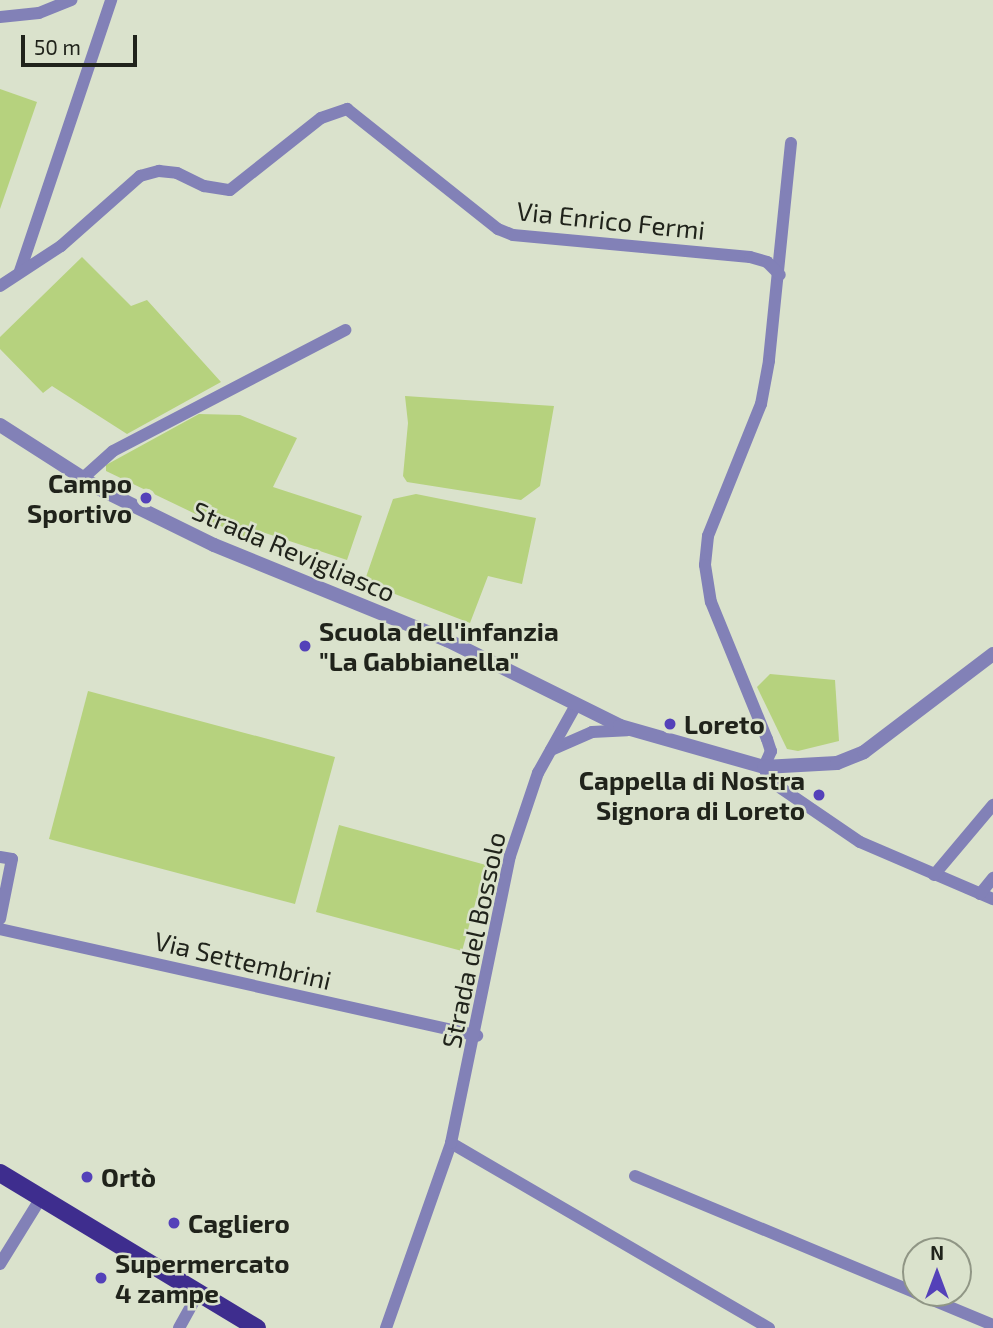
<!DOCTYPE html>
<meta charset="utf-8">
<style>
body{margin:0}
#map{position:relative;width:993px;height:1328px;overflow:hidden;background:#dae2cc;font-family:"Exo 2",sans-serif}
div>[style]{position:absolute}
.green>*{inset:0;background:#b6d27e}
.minor>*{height:12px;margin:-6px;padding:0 6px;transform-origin:6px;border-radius:6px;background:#8281b7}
.tertiary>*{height:14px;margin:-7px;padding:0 7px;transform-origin:7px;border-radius:7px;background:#8281b7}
.primary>*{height:18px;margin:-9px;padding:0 9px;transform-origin:9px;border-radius:9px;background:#3e2d8e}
.dots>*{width:19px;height:19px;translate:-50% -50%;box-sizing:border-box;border:4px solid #dae2cc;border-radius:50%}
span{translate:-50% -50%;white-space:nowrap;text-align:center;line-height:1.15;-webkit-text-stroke:5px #dae2cc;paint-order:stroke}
.street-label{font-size:26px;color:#20231b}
.poi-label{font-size:26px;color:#20231b;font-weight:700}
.right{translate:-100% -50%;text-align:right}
.left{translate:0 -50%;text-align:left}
.north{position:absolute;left:902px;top:1237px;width:70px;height:70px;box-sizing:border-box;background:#dae2cc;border:2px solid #909685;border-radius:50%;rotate:0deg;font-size:19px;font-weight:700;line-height:28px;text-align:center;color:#20231b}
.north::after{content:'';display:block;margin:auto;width:24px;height:32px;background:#5441b9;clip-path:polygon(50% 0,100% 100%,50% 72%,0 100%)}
.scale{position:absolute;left:21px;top:35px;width:116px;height:32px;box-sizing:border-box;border:4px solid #20231b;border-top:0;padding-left:9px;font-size:21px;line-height:24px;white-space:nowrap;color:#20231b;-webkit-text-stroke:5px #dae2cc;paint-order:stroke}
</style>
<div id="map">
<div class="green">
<i style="clip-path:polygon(0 89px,37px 102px,0 209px)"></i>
<i style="clip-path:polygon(82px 257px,131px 306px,147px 300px,221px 382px,127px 434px,52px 386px,43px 393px,0 349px,0 337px)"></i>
<i style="clip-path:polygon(405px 396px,554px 406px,540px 486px,521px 500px,407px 482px,403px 476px,408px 423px)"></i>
<i style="clip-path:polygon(199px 414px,240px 415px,297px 438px,273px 487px,362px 516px,347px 560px,259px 531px,254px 542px,106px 471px,106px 465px)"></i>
<i style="clip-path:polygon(416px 494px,536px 518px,522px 584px,488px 576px,470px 623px,369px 584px,366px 577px,393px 499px)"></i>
<i style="clip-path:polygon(770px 674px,835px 680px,839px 741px,798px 751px,787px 749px,757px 687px)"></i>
<i style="clip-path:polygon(88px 691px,335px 757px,295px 904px,49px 839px)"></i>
<i style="clip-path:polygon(339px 825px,486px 865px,462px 951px,316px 912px)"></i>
</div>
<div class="minor">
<i style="left:0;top:17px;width:39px;rotate:-6deg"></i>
<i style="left:39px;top:13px;width:35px;rotate:-22deg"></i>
<i style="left:791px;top:143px;width:219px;rotate:95.8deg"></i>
<i style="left:769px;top:361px;width:44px;rotate:100.5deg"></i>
<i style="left:761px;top:404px;width:142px;rotate:111.9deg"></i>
<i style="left:708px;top:536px;width:29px;rotate:96deg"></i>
<i style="left:705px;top:565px;width:37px;rotate:81deg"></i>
<i style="left:711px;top:602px;width:148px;rotate:67.8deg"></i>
<i style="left:767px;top:739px;width:13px;rotate:72deg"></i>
<i style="left:771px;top:751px;width:17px;rotate:114deg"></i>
<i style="left:764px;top:767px;width:14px;rotate:69deg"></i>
<i style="left:769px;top:780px;width:110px;rotate:34.3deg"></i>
<i style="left:860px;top:842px;width:145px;rotate:23.2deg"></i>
<i style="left:20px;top:271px;width:286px;rotate:-71.4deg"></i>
<i style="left:0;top:286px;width:73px;rotate:-33.3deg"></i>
<i style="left:61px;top:246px;width:106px;rotate:-41.5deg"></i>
<i style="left:140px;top:176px;width:20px;rotate:-15deg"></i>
<i style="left:159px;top:171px;width:18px;rotate:6deg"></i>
<i style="left:177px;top:173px;width:30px;rotate:26deg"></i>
<i style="left:204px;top:186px;width:26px;rotate:9deg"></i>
<i style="left:230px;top:190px;width:116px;rotate:-38.4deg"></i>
<i style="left:321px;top:118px;width:28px;rotate:-19deg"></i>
<i style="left:347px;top:109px;width:193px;rotate:38.5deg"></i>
<i style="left:498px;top:229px;width:16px;rotate:22deg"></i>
<i style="left:513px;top:235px;width:238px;rotate:5.3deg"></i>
<i style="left:750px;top:257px;width:18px;rotate:16deg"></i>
<i style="left:767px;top:262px;width:18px;rotate:45deg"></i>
<i style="left:83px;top:478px;width:40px;rotate:-42deg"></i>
<i style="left:113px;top:451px;width:262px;rotate:-27.5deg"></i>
<i style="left:551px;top:750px;width:45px;rotate:-23.7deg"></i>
<i style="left:592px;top:732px;width:35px;rotate:-3deg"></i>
<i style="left:0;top:857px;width:12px;rotate:9deg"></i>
<i style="left:12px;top:859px;width:61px;rotate:101.3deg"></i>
<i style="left:934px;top:875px;width:92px;rotate:-49.9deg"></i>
<i style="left:980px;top:894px;width:21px;rotate:-51deg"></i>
<i style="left:0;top:929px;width:489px;rotate:12.6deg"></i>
<i style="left:451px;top:1143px;width:368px;rotate:30.2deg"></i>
<i style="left:635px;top:1176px;width:304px;rotate:22.6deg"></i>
<i style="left:0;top:1264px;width:78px;rotate:-58.2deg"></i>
<i style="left:916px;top:1293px;width:83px;rotate:22.6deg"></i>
<i style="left:179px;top:1328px;width:39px;rotate:-61deg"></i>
<i style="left:386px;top:1328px;width:196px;rotate:-70.6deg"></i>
<i style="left:451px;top:1143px;width:293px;rotate:-78.4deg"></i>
<i style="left:510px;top:856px;width:88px;rotate:-71.4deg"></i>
<i style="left:538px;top:773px;width:78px;rotate:-60.8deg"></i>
</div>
<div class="tertiary">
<i style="left:0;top:425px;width:119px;rotate:32.6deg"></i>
<i style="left:100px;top:489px;width:127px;rotate:26.2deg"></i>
<i style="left:214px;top:545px;width:252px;rotate:22.2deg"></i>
<i style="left:447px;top:640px;width:193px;rotate:26.4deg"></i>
<i style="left:620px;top:726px;width:150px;rotate:15.9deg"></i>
<i style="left:764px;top:767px;width:73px;rotate:-3.1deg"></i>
<i style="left:837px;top:763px;width:29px;rotate:-22deg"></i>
<i style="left:864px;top:752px;width:162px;rotate:-37.2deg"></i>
</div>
<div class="primary">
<i style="left:0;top:1173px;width:300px;rotate:31.1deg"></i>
</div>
<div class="dots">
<i style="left:146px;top:498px;background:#5441b9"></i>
<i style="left:305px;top:646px;background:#5441b9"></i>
<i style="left:670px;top:724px;background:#5441b9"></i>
<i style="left:819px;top:795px;background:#5441b9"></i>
<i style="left:87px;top:1177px;background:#5441b9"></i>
<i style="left:174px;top:1223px;background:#5441b9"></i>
<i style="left:101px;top:1278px;background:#5441b9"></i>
</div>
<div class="street-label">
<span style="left:611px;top:220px;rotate:6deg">Via Enrico Fermi</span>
<span style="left:294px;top:551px;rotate:23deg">Strada Revigliasco</span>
<span style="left:473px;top:940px;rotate:-78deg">Strada del Bossolo</span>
<span style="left:243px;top:960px;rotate:13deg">Via Settembrini</span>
</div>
<div class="poi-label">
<span class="right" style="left:132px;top:498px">Campo<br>Sportivo</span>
<span class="left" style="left:319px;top:646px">Scuola dell'infanzia<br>"La Gabbianella"</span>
<span class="left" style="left:684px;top:724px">Loreto</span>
<span class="right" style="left:805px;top:795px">Cappella di Nostra<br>Signora di Loreto</span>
<span class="left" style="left:101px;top:1177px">Ortò</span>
<span class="left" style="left:188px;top:1223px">Cagliero</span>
<span class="left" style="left:115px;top:1278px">Supermercato<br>4 zampe</span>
</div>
<div class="north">N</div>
<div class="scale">50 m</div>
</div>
